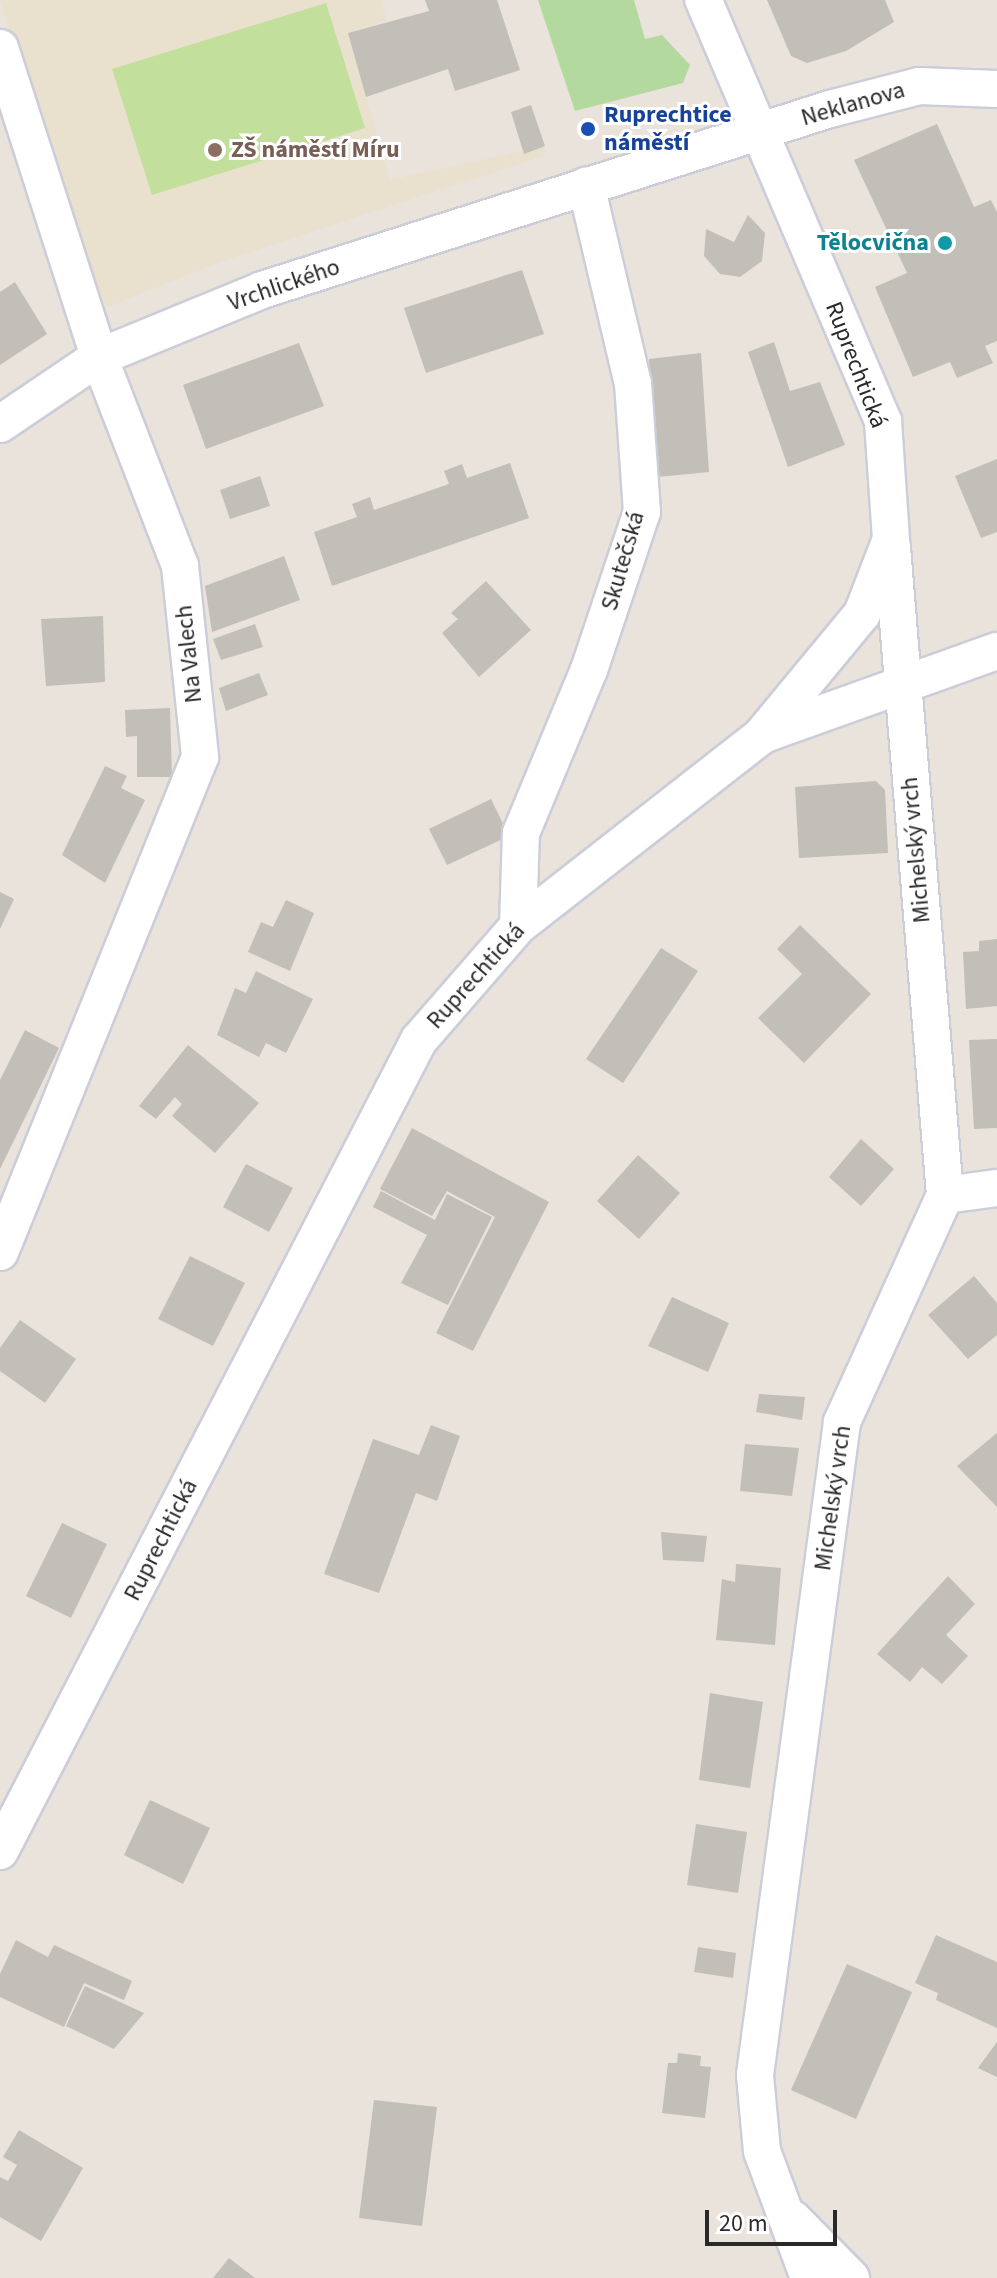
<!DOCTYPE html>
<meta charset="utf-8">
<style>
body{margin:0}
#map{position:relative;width:997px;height:2278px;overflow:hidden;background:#e9e3dc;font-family:"Source Sans 3",sans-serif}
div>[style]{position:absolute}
.education>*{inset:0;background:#e9e0cd}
.green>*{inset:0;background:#b3d99f}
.pitch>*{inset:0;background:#c3df9c}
.building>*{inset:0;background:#c2beb8}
.roads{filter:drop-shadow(2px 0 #cbcdd9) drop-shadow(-2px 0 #cbcdd9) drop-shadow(0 2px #cbcdd9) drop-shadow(0 -2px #cbcdd9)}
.street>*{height:36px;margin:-18px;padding:0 18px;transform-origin:18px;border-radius:18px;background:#fff}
.dots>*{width:22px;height:22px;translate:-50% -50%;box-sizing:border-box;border:4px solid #fff;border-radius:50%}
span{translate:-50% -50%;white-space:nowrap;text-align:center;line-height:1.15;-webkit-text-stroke:6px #fff;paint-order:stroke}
.street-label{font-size:24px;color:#292929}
.transit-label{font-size:24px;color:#164399;font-weight:700}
.left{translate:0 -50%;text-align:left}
.education-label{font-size:24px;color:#785e54;font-weight:700}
.culture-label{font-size:24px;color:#0d838f;font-weight:700}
.right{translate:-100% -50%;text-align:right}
.scale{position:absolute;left:705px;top:2210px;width:132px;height:36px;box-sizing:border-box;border:4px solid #292929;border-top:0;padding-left:10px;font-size:24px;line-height:28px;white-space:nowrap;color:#292929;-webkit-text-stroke:6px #fff;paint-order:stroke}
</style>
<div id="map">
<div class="education">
<i style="clip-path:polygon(0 0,380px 0,387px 20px,348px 33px,390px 180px,545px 146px,544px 156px,220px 262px,110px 306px,96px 300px)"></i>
</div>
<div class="green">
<i style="clip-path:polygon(538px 0,634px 0,645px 39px,662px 35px,690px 65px,683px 83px,575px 111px)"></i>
</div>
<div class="pitch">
<i style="clip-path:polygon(326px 3px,365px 128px,152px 195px,112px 69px)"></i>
</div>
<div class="building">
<i style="clip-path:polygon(425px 0,497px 0,520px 70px,455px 91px,448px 69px,366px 97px,348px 33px,429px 11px)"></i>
<i style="clip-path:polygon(767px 0,885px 0,894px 22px,846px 51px,807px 63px,791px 56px)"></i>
<i style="clip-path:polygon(531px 105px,545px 146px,524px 154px,511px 112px)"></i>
<i style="clip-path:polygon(937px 124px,974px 207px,991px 200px,997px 212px,997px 341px,985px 346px,993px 363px,957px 378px,950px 362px,913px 377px,875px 287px,907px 273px,854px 160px)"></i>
<i style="clip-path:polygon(748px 215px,765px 233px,762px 261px,740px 277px,720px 274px,704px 256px,706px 229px,734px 242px)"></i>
<i style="clip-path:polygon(522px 270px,544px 334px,426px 373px,404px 308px)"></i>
<i style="clip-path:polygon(15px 282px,47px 334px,0 365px,0 292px)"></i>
<i style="clip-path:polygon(774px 342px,790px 391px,820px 382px,845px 445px,788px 467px,748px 352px)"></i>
<i style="clip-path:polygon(299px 343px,324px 406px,206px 449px,183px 385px)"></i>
<i style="clip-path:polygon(701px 353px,709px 472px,658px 477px,649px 359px)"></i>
<i style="clip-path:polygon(997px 459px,997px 532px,981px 538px,955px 476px)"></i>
<i style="clip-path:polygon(510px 463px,529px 518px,332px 586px,314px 532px,357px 517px,352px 504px,370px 497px,374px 510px,449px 484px,444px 471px,462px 464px,467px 478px)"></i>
<i style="clip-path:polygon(260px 476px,270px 506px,230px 519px,220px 490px)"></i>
<i style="clip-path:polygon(284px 556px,300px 600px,212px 632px,205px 586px)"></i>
<i style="clip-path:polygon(486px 581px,531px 630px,479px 677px,442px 633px,458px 619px,451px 613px)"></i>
<i style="clip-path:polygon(103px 616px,105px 682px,46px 686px,41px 619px)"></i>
<i style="clip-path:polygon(255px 624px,263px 647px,221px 660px,213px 639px)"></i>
<i style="clip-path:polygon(259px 673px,268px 695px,226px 711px,219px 688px)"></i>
<i style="clip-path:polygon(170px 708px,172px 777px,137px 777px,137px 736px,126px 737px,125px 710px)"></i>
<i style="clip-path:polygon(105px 766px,127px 776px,121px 788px,145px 800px,105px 883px,62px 855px)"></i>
<i style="clip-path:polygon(876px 781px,885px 790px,888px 853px,799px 858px,795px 787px)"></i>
<i style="clip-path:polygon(491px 799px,509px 836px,447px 865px,429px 829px)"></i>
<i style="clip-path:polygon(0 892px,14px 899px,0 929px)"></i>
<i style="clip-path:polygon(286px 900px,314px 913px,290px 971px,248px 952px,261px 922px,273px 927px)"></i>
<i style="clip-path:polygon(800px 925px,871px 994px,804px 1063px,758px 1018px,802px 974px,777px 949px)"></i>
<i style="clip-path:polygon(997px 939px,997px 1006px,966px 1009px,963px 952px,979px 951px,979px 941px)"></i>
<i style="clip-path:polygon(661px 948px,698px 971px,623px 1083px,586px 1059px)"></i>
<i style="clip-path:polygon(256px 971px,313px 999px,286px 1053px,266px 1043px,259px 1057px,217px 1035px,235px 988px,246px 993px)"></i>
<i style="clip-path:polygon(25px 1030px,59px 1048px,0 1169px,0 1080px)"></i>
<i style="clip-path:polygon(997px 1039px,997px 1128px,974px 1129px,969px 1040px)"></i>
<i style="clip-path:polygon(188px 1045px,259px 1103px,215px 1153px,172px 1116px,182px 1104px,175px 1097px,156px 1119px,139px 1106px)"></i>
<i style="clip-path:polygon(412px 1128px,549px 1202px,473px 1351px,436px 1333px,495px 1217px,447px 1191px,432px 1216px,380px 1189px)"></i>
<i style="clip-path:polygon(861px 1139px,894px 1169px,861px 1206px,829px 1177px)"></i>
<i style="clip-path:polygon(638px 1155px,680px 1193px,639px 1239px,597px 1201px)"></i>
<i style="clip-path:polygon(246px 1164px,293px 1188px,269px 1232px,223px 1207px)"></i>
<i style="clip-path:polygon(381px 1191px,435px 1220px,447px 1194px,492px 1217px,448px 1305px,401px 1283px,427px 1235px,373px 1207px)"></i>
<i style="clip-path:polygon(190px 1256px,245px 1283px,213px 1346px,158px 1319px)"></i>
<i style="clip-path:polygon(974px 1276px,997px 1303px,997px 1335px,968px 1359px,928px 1315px)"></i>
<i style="clip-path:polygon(672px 1297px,729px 1323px,708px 1372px,648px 1346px)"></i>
<i style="clip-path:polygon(20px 1320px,76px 1359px,45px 1403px,0 1371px,0 1348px)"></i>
<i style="clip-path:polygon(759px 1394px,805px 1397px,802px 1420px,756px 1412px)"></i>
<i style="clip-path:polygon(431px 1425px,460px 1436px,437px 1501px,416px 1493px,379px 1593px,324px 1574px,373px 1439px,419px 1455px)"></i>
<i style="clip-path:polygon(997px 1433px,997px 1507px,957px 1466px)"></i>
<i style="clip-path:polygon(745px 1444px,799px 1448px,792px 1496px,740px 1491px)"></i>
<i style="clip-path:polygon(62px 1523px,107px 1544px,71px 1618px,26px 1596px)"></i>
<i style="clip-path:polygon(661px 1532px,707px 1536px,704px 1562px,663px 1560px)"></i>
<i style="clip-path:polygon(736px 1564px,781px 1568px,775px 1645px,716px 1640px,722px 1579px,735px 1582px)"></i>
<i style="clip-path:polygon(948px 1576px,975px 1604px,946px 1635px,968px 1656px,942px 1684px,922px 1667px,910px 1682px,877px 1654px)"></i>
<i style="clip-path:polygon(710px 1693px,763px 1702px,750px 1788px,699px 1780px)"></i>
<i style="clip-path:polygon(150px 1800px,210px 1828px,183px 1884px,124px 1855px)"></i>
<i style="clip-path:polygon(696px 1824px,747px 1832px,738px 1893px,687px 1885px)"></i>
<i style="clip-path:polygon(936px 1935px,997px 1962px,997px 2028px,936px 2000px,938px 1993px,915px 1983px)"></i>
<i style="clip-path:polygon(16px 1940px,48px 1957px,54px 1945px,132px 1981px,124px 2000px,84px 1983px,64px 2027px,0 1997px,0 1974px)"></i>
<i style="clip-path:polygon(698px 1947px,736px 1953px,733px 1978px,694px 1972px)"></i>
<i style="clip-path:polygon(847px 1964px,912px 1992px,856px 2119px,791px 2090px)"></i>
<i style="clip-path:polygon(85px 1986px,144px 2013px,114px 2049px,66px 2026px)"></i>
<i style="clip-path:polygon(997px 2042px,997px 2077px,978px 2068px)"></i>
<i style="clip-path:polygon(678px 2053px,701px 2056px,700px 2066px,711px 2067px,705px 2118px,662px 2113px,668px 2063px,677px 2063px)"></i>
<i style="clip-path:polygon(374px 2100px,437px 2107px,422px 2226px,359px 2218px)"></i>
<i style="clip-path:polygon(19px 2130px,83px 2168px,41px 2241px,0 2217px,0 2177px,8px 2181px,17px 2165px,3px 2157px)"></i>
<i style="clip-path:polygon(229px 2258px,255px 2278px,213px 2278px)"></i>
</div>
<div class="roads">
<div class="street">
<i style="left:0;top:48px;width:324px;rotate:72.2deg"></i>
<i style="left:99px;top:357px;width:224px;rotate:68.8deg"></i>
<i style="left:180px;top:566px;width:192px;rotate:84deg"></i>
<i style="left:200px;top:757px;width:534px;rotate:112deg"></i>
<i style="left:0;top:424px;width:120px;rotate:-34.1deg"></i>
<i style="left:99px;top:357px;width:176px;rotate:-22.3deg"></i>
<i style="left:262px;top:290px;width:596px;rotate:-17.68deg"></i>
<i style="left:830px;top:109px;width:92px;rotate:-14.5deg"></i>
<i style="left:919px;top:86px;width:78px;rotate:2.2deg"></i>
<i style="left:765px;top:734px;width:246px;rotate:-19.7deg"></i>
<i style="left:518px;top:926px;width:93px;rotate:-88.2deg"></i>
<i style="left:521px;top:833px;width:177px;rotate:-67.4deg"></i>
<i style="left:589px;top:670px;width:167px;rotate:-71.5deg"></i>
<i style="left:642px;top:512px;width:128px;rotate:-94deg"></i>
<i style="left:633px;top:384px;width:204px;rotate:-103.3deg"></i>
<i style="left:945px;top:1195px;width:52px;rotate:-7.7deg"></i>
<i style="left:0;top:1851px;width:913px;rotate:-62.68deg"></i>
<i style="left:419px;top:1040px;width:151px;rotate:-49deg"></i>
<i style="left:518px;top:926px;width:308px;rotate:-38deg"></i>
<i style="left:761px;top:736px;width:158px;rotate:-50.4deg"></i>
<i style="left:862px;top:614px;width:80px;rotate:-68.9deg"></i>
<i style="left:891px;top:539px;width:118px;rotate:-93.9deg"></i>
<i style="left:883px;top:421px;width:458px;rotate:-113.1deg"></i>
<i style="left:793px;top:2219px;width:83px;rotate:45.5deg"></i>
<i style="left:809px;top:2278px;width:135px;rotate:-110.3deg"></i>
<i style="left:762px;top:2151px;width:76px;rotate:-95.3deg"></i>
<i style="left:755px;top:2075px;width:659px;rotate:-82.41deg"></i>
<i style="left:842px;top:1422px;width:249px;rotate:-65.6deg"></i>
<i style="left:945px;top:1195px;width:649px;rotate:-94.68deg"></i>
</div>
</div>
<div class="dots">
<i style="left:588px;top:129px;background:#1a4fb4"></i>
<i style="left:215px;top:150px;background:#8d6e63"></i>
<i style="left:945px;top:243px;background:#0f9aa8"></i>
</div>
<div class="street-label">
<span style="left:853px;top:104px;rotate:-16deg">Neklanova</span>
<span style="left:284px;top:285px;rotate:-19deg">Vrchlického</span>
<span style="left:856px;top:365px;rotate:69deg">Ruprechtická</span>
<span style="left:623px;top:561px;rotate:-74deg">Skutečská</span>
<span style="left:189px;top:654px;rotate:-96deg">Na Valech</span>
<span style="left:916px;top:850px;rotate:-95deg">Michelský vrch</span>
<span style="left:476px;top:976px;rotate:-48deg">Ruprechtická</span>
<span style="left:833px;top:1498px;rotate:-82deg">Michelský vrch</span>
<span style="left:161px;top:1540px;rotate:-63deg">Ruprechtická</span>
</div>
<div class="transit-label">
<span class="left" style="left:604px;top:129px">Ruprechtice<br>náměstí</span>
</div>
<div class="education-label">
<span class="left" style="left:231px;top:150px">ZŠ náměstí Míru</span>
</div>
<div class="culture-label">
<span class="right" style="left:929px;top:243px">Tělocvična</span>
</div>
<div class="scale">20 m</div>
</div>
